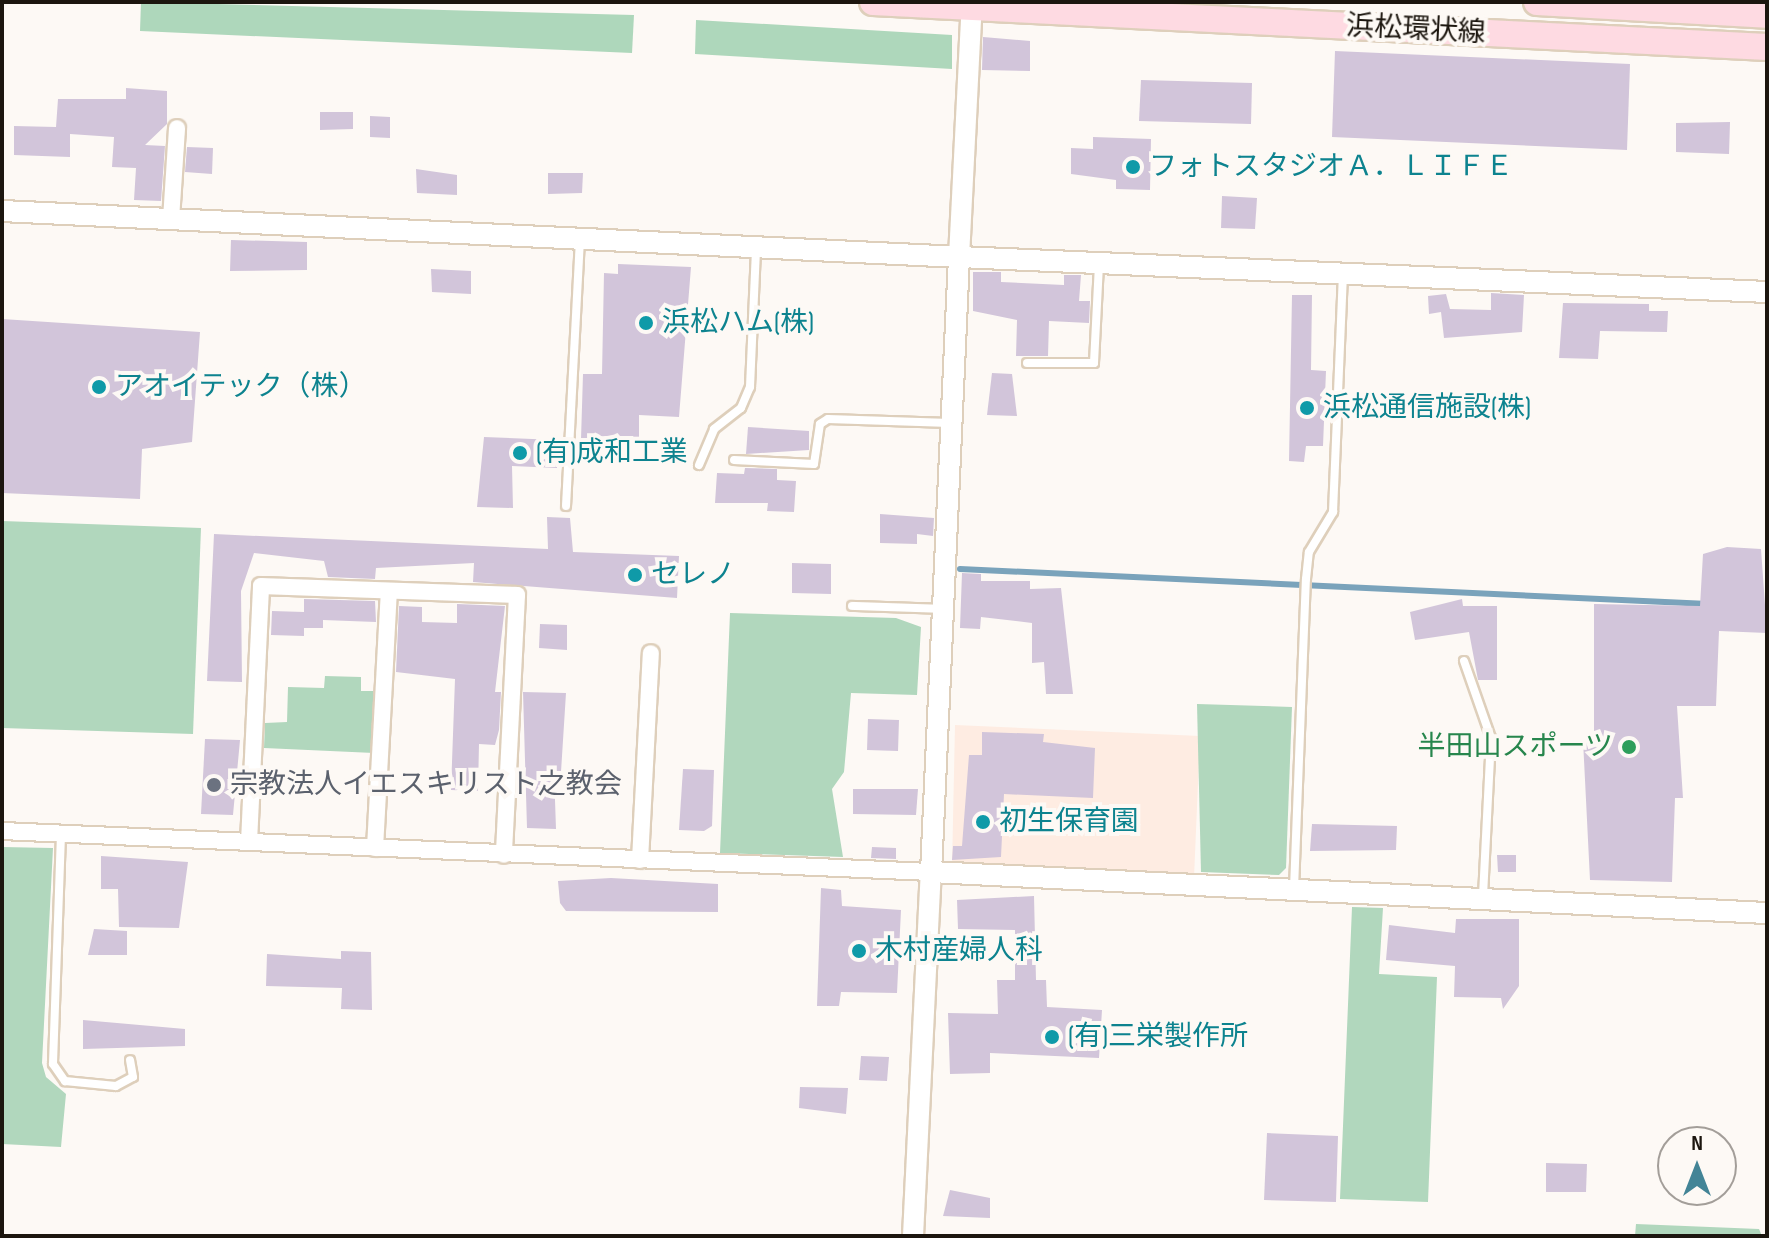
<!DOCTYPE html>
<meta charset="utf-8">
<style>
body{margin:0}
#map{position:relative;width:1769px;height:1238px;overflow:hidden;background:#fdf9f5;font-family:"Sofia Sans Condensed","Noto Sans JP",sans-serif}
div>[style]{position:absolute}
.education>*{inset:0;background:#feece2}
.green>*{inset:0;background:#b1d7bd}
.forest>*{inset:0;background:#aed7bb}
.stream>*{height:6px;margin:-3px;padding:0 3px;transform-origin:3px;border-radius:3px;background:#7aa3bb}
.building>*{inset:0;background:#d2c5da}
.roads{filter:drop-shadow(2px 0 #decfbb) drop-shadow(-2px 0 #decfbb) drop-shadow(0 2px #decfbb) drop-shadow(0 -2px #decfbb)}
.service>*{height:8px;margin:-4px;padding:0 4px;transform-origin:4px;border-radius:4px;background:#fff}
.minor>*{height:16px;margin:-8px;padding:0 8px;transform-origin:8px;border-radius:8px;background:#fff}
.tertiary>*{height:20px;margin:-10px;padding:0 10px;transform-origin:10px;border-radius:10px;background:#fff}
.primary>*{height:26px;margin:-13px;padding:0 13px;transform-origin:13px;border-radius:13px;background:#fedae2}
.dots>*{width:22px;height:22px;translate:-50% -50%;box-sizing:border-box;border:4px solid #fdf9f5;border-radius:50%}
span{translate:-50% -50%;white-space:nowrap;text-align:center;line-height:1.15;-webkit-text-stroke:8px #fdf9f5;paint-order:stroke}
.street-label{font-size:28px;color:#1c160f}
.culture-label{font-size:28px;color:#0d838f}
.left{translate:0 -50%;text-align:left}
.leisure-label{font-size:28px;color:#27864d}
.right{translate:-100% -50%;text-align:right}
.worship-label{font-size:28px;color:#5b616d}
.frame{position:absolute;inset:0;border:4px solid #1c160f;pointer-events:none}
.north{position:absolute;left:1657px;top:1126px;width:80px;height:80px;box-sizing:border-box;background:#fdf9f5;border:2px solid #a39e99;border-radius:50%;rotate:0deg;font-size:22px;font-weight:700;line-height:32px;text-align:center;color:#1c160f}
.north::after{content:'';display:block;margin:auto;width:28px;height:36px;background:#438496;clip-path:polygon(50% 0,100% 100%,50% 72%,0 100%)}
</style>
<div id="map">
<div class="education">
<i style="clip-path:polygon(955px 725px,1200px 736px,1194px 878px,952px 868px)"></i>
</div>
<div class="green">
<i style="clip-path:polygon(2px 521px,201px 528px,193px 734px,2px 728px)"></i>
<i style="clip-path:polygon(730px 613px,896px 618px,921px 627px,917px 695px,851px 693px,844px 772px,832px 789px,843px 857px,720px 853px)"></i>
<i style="clip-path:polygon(325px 676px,361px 677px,361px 691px,376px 691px,374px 753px,264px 748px,265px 723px,287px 722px,288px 687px,324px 688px)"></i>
<i style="clip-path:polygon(1197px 704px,1292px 707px,1286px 868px,1279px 875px,1201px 872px)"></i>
<i style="clip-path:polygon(2px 847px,53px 848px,42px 1063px,46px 1077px,66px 1094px,61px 1147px,2px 1144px)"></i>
<i style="clip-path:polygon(1352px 907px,1383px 908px,1379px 974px,1437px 977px,1428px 1202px,1340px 1199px)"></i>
<i style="clip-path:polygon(1636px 1224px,1759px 1229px,1762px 1236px,1635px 1236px)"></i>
</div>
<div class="forest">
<i style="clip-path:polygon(141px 2px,634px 15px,632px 53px,140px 31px)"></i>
<i style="clip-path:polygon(696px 20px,952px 35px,952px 69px,695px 54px)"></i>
</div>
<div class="stream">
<i style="left:960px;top:569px;width:749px;rotate:2.68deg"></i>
</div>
<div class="building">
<i style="clip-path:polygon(983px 37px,1030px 41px,1030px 71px,982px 70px)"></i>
<i style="clip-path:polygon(1335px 51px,1630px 64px,1627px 150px,1332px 137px)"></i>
<i style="clip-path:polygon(1141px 80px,1252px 83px,1251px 124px,1139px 121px)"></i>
<i style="clip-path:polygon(126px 88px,167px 91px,167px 124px,145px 145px,165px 146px,161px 201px,134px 200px,136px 168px,112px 167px,114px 137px,70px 134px,70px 157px,14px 155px,14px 126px,56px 127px,58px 99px,126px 99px)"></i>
<i style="clip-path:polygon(320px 112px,353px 112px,353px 129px,320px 130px)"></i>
<i style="clip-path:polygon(370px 116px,390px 117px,390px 138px,370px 137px)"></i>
<i style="clip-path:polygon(1730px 122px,1729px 154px,1676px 152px,1676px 123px)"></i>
<i style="clip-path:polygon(1093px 137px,1151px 139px,1150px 190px,1116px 189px,1116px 180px,1071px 174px,1071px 148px,1093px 149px)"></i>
<i style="clip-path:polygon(187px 147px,213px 148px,212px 174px,185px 172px)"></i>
<i style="clip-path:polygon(416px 169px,457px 175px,457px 195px,417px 193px)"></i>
<i style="clip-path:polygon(548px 173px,583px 173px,582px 193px,548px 194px)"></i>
<i style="clip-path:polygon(1222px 196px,1257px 198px,1255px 229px,1221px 228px)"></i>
<i style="clip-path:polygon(231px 240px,307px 242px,307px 270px,230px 271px)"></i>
<i style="clip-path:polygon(618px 264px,691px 267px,679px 417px,639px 415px,639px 440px,581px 439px,583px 374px,602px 374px,604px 273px,618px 274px)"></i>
<i style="clip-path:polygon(431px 269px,471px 271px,471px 294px,432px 292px)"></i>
<i style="clip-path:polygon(973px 272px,1001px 272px,1001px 282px,1064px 285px,1064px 275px,1081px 275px,1079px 301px,1090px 301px,1089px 323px,1049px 321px,1048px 356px,1016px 356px,1017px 320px,973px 311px)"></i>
<i style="clip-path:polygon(1491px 293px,1524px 295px,1522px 332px,1444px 338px,1441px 312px,1429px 314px,1428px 296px,1446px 294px,1450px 309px,1491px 310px)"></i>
<i style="clip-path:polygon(1292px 295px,1312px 295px,1311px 370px,1326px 371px,1323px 446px,1306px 446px,1304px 462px,1289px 461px)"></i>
<i style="clip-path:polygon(1563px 303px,1649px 304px,1649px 311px,1668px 311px,1667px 332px,1600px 331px,1598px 359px,1559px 358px)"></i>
<i style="clip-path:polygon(2px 319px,200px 332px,192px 442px,142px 449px,140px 499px,2px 493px)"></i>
<i style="clip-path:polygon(992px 373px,1012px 374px,1017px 416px,987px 415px)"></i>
<i style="clip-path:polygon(748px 427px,809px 431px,809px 450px,746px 454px)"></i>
<i style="clip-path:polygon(484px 437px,557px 440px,557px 468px,512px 466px,513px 508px,477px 507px)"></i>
<i style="clip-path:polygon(745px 468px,777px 469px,777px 480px,796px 481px,794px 512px,767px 511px,768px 503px,715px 503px,717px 473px,744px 474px)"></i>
<i style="clip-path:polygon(880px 514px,934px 518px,933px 536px,917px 534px,917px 544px,880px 543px)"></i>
<i style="clip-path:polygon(547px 517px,570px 518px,573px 552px,679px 556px,677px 598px,473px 582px,474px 563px,376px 568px,375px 579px,328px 577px,324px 561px,254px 553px,241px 591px,242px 682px,207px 681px,214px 534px,548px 549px)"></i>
<i style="clip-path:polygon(1727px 547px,1761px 549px,1767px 633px,1719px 631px,1716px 706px,1677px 706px,1683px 798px,1675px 798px,1672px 882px,1590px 880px,1583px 740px,1594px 739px,1594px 604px,1700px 606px,1703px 554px)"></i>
<i style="clip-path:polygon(792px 563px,831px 564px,831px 594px,792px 593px)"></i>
<i style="clip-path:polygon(962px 573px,981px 574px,981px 581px,1030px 581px,1030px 589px,1061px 588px,1073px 694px,1046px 694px,1044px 662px,1032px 663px,1032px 623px,981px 617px,980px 629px,960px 628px)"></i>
<i style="clip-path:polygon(304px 599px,375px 601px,376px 622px,323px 620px,323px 628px,304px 628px,304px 636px,271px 635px,272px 611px,304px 612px)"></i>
<i style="clip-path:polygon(1462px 599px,1463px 606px,1497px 606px,1497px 680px,1478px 680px,1469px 632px,1415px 640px,1410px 612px)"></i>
<i style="clip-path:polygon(457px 604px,505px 606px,495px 692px,501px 692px,499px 730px,495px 745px,479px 744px,478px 791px,451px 790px,455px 679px,396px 672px,399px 606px,422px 607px,422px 622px,457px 623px)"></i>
<i style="clip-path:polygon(540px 624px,567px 625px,567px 650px,539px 648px)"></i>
<i style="clip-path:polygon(523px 692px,566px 693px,561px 772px,554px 771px,556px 829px,527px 828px)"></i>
<i style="clip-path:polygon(868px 719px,899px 720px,898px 751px,867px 750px)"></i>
<i style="clip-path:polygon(982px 732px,1044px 734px,1043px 742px,1095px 748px,1093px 798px,1004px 794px,1001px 857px,952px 860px,953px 846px,962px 846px,969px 755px,982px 755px)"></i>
<i style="clip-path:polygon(205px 739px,240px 740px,233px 815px,201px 814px)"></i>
<i style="clip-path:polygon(683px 769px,714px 770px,712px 826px,704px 831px,679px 830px)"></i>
<i style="clip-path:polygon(853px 789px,918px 789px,916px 815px,853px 814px)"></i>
<i style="clip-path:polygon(1312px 824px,1397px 826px,1396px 850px,1310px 851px)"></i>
<i style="clip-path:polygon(872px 847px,896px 848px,896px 859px,871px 858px)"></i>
<i style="clip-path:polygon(1497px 855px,1516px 855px,1516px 872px,1498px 872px)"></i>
<i style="clip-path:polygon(101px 856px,188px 862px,179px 928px,119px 927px,118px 889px,101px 889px)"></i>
<i style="clip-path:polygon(611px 878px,718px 884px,718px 912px,566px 911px,560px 903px,558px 881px)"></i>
<i style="clip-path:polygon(821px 888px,841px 890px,842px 906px,901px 910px,897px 993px,841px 992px,839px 1006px,817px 1006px)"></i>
<i style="clip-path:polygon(1034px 896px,1036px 980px,1046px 980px,1047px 1007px,1102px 1010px,1099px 1058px,990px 1053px,990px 1073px,950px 1074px,948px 1013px,998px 1014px,997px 980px,1015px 980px,1015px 930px,958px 929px,957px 900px)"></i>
<i style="clip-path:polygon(1456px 919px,1519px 919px,1519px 986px,1503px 1009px,1501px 998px,1454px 997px,1455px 966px,1386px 960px,1389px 925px,1455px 933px)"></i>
<i style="clip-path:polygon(94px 929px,127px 931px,127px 955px,88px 955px)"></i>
<i style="clip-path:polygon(341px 951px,371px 952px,372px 1010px,341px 1009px,342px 988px,266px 986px,267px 954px,341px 959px)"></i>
<i style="clip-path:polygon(83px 1020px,185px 1029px,185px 1046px,83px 1049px)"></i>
<i style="clip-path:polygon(861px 1056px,889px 1057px,887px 1081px,859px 1080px)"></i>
<i style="clip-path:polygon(800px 1087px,848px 1088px,846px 1114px,799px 1108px)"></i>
<i style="clip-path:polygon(1267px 1133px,1338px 1136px,1336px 1202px,1264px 1200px)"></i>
<i style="clip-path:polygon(1546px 1163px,1587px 1164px,1586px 1192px,1546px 1192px)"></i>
<i style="clip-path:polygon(950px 1190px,990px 1198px,990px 1218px,943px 1216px)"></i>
</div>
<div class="roads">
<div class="service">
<i style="left:1027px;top:363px;width:67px"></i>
<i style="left:1094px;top:363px;width:98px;rotate:-87.1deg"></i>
<i style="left:734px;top:460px;width:80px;rotate:2.9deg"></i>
<i style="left:814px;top:464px;width:40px;rotate:-81.5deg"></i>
<i style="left:820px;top:424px;width:9px;rotate:-32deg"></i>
<i style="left:828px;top:419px;width:122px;rotate:1.9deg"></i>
<i style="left:699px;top:465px;width:39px;rotate:-67deg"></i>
<i style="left:714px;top:429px;width:34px;rotate:-38deg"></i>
<i style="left:741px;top:408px;width:23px;rotate:-67deg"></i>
<i style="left:750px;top:387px;width:139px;rotate:-87.5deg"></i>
<i style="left:566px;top:506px;width:267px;rotate:-87deg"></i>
<i style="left:852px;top:606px;width:90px;rotate:1.9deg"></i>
<i style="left:1464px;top:661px;width:82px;rotate:70.7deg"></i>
<i style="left:1491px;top:738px;width:160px;rotate:92.9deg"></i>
<i style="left:61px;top:834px;width:230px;rotate:92deg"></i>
<i style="left:53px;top:1064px;width:21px;rotate:55deg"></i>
<i style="left:65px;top:1081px;width:51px;rotate:5.6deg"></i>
<i style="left:116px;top:1086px;width:19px;rotate:-28deg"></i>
<i style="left:133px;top:1077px;width:17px;rotate:-100deg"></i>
<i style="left:1294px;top:889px;width:310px;rotate:-87.8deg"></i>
<i style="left:1306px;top:579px;width:27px;rotate:-84deg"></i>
<i style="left:1309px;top:552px;width:47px;rotate:-59deg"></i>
<i style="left:1333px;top:512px;width:236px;rotate:-87.6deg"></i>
</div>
<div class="minor">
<i style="left:171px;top:219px;width:91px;rotate:-86.2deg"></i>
<i style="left:2px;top:831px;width:930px;rotate:2.53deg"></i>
<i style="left:249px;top:842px;width:256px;rotate:-87.3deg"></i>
<i style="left:261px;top:586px;width:256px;rotate:2deg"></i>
<i style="left:517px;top:595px;width:260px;rotate:92.9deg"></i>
<i style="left:375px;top:848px;width:257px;rotate:-86.9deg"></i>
<i style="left:640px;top:860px;width:207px;rotate:-87deg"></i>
</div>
<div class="tertiary">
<i style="left:2px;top:211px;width:958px;rotate:2.75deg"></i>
<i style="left:959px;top:257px;width:255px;rotate:-87.1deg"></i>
<i style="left:931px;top:872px;width:616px;rotate:-87.39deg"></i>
<i style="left:959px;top:257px;width:809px;rotate:2.48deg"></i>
<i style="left:913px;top:1236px;width:364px;rotate:-87.2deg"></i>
<i style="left:931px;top:872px;width:837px;rotate:2.81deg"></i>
</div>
<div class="primary">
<i style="left:873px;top:2px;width:895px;rotate:2.88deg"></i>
<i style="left:1537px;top:2px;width:230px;rotate:3.2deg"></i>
</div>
</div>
<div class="dots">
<i style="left:1133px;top:167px;background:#0f9aa8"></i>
<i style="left:646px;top:323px;background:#0f9aa8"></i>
<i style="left:99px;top:387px;background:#0f9aa8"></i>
<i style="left:1307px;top:408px;background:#0f9aa8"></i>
<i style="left:520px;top:453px;background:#0f9aa8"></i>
<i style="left:635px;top:575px;background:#0f9aa8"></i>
<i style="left:1629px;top:747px;background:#2e9e5b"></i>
<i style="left:214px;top:785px;background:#6b7280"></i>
<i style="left:983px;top:822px;background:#0f9aa8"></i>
<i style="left:859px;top:951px;background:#0f9aa8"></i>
<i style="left:1052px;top:1037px;background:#0f9aa8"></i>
</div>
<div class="street-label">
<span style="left:1416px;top:30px;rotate:3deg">浜松環状線</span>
</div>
<div class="culture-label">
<span class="left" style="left:1149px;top:167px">フォトスタジオＡ．ＬＩＦＥ</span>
<span class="left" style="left:662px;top:323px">浜松ハム(株)</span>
<span class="left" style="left:115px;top:387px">アオイテック（株）</span>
<span class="left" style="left:1323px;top:408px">浜松通信施設(株)</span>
<span class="left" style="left:536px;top:453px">(有)成和工業</span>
<span class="left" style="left:651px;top:575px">セレノ</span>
<span class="left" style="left:999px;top:822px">初生保育園</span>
<span class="left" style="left:875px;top:951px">木村産婦人科</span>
<span class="left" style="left:1068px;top:1037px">(有)三栄製作所</span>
</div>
<div class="leisure-label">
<span class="right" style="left:1613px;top:747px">半田山スポーツ</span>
</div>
<div class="worship-label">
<span class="left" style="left:230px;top:785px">宗教法人イエスキリスト之教会</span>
</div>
<div class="frame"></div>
<div class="north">N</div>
</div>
